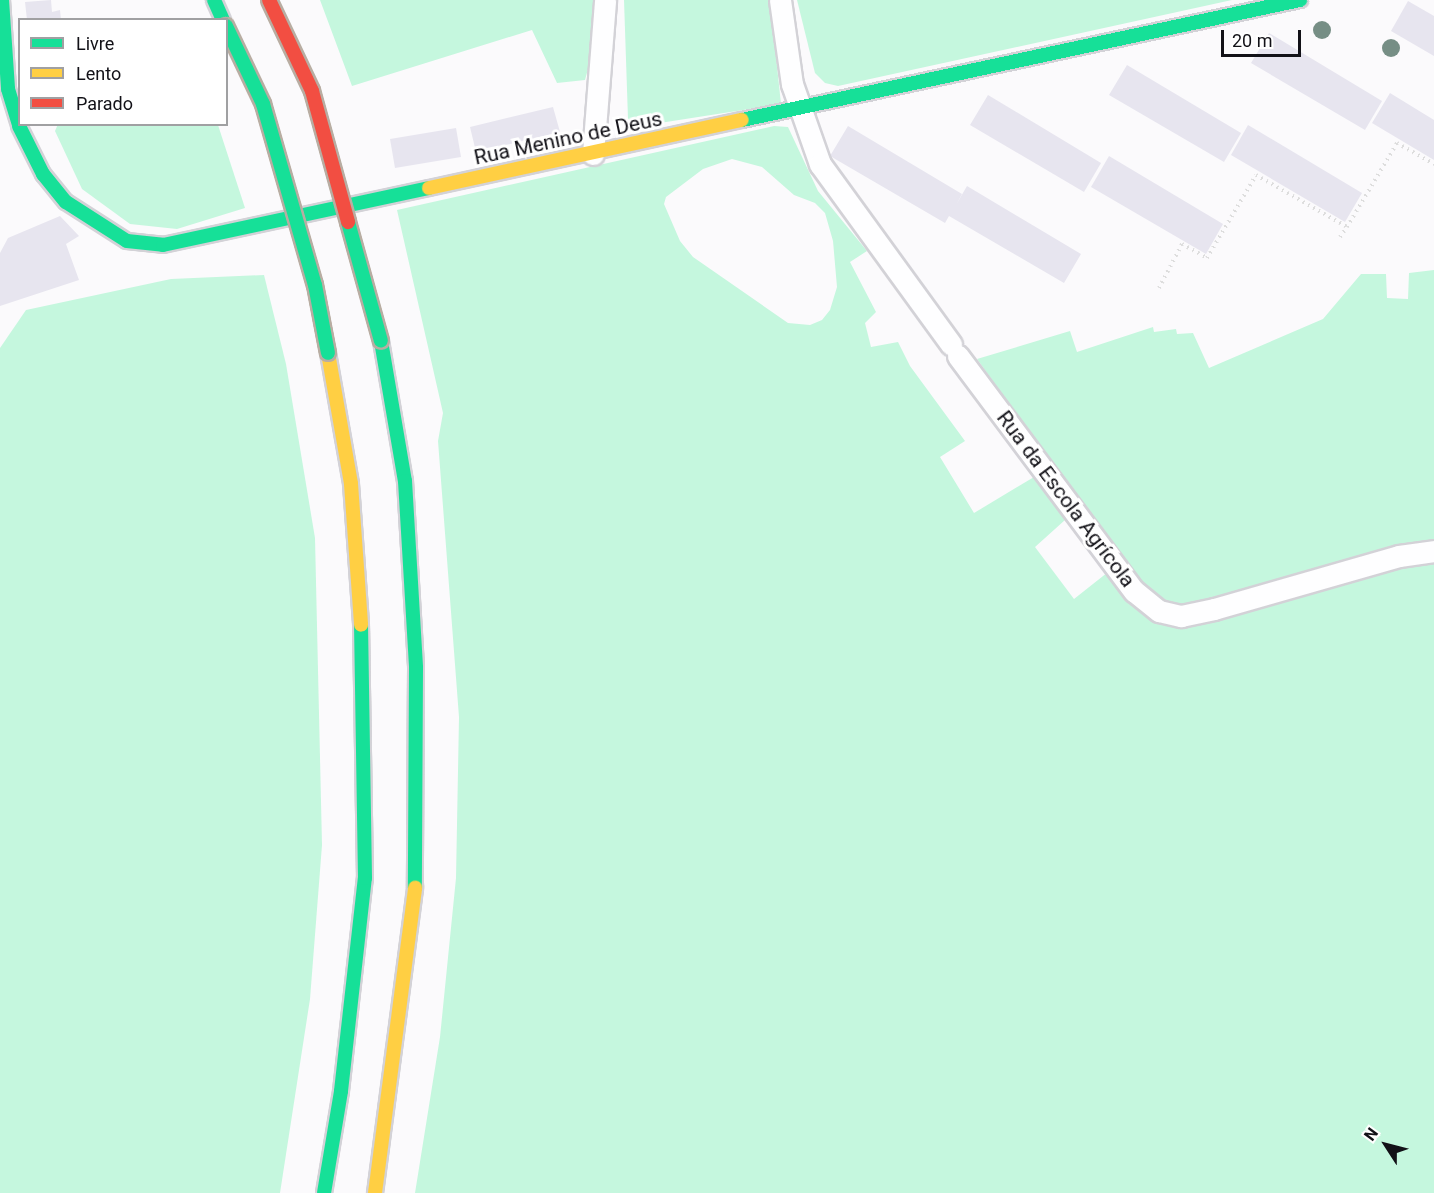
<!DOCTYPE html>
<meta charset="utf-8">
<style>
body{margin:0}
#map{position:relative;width:1434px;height:1193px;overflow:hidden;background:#fbfafc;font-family:Roboto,sans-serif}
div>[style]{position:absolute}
.green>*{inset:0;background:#c5f7de}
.building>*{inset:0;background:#e7e5ef}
.path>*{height:4px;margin-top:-2px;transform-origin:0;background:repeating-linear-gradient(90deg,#ddd 0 1.5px,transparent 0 6px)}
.roads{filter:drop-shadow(2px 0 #d3d2d7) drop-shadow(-2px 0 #d3d2d7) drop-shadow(0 2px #d3d2d7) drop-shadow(0 -2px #d3d2d7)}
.street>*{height:21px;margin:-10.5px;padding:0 10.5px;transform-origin:10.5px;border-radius:10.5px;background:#fefeff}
.fast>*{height:14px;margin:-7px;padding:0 7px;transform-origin:7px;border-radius:7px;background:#16e098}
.slow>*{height:14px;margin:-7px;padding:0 7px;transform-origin:7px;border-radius:7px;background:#ffcf43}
.bridges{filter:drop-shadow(2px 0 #b8ada2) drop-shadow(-2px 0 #b8ada2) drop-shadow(0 2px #b8ada2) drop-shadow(0 -2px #b8ada2)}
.fast-bridge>*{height:14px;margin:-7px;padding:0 7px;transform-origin:7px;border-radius:7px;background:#16e098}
.jam-bridge>*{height:14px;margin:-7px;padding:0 7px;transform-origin:7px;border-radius:7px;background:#f24e42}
.trees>*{width:18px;height:18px;margin:-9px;border-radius:50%;background:#768e85}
span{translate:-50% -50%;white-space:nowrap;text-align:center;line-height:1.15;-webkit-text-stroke:6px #fff;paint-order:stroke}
.street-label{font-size:21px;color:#121117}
.legend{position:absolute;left:18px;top:18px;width:210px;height:108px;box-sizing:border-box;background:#fff;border:2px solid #a0a0a2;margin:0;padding:8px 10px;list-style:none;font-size:18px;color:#121117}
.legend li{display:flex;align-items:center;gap:12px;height:30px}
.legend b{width:30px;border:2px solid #a0a0a2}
.north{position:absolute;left:1356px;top:1115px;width:60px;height:60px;-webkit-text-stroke:4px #fff;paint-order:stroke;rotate:306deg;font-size:16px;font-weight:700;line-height:24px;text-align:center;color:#121117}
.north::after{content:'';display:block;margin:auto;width:21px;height:27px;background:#121117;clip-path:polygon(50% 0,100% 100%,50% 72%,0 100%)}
.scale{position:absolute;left:1221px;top:30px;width:80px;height:27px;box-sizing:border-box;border:3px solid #121117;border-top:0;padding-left:8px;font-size:18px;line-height:21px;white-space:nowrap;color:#121117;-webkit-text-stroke:4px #fff;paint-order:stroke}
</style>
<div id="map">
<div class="green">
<i style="clip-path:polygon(320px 0,596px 0,592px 54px,585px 80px,557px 83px,532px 30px,352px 86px)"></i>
<i style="clip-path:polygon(624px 0,770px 0,781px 104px,634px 127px,628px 119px)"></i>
<i style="clip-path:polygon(797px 0,1232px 0,838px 86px,825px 83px,815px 73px)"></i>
<i style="clip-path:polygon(58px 124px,218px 125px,245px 208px,177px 229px,130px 224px,82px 189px,55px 131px)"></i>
<i style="clip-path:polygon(evenodd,774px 126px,788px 127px,818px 191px,867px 251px,850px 262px,876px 312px,865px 323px,871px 347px,898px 342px,910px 366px,965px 441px,940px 457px,974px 513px,1034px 477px,1065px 520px,1035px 547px,1074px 599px,1122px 561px,977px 359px,1070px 331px,1077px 352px,1153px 327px,1154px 332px,1176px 329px,1177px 334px,1193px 333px,1209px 368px,1323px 319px,1361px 274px,1386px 274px,1387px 298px,1408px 299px,1409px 273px,1434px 270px,1434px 1193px,415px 1193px,440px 1037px,456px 878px,459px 717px,438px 441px,443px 413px,397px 210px,774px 126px,732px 159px,762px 167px,794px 195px,815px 203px,825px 213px,833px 241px,837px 287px,830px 310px,822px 320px,810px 325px,788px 323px,693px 257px,680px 241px,664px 204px,666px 197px,703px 169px,732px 159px)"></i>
<i style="clip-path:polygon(264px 275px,286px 364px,315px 538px,322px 845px,310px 999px,280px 1193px,0 1193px,0 348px,26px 310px,171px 279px)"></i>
</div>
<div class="building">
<i style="clip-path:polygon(51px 0,52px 12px,60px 10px,61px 20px,27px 20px,25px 2px)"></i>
<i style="clip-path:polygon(1408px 1px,1434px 16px,1434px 56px,1391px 31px)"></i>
<i style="clip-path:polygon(1269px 33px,1382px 101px,1365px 130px,1251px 63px)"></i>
<i style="clip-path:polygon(1127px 65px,1241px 133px,1224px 162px,1109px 95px)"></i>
<i style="clip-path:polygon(1390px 93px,1434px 120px,1434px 160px,1372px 123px)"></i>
<i style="clip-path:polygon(988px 95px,1101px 163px,1084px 192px,970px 125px)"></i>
<i style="clip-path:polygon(553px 107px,560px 132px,476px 152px,470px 127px)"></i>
<i style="clip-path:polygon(1248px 125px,1362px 193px,1345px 222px,1231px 155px)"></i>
<i style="clip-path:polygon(848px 126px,962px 194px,956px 205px,967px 186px,1081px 254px,1064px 283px,949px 216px,945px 223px,830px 156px)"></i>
<i style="clip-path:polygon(456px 128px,461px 157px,395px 168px,390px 139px)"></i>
<i style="clip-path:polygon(1109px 156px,1223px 224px,1206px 254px,1091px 187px)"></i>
<i style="clip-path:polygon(60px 216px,79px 236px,66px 244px,79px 280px,0 306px,0 253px,8px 238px)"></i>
</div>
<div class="path">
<i style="left:1340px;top:237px;width:12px;rotate:-55deg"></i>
<i style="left:1159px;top:288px;width:50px;rotate:-62.4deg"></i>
<i style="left:1182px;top:244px;width:29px;rotate:29deg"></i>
<i style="left:1207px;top:258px;width:96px;rotate:-59.4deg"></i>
<i style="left:1256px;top:175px;width:105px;rotate:29.7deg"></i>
<i style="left:1347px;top:227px;width:98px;rotate:-59.2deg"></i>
<i style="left:1397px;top:143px;width:43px;rotate:29.6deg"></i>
</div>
<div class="roads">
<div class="street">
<i style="left:780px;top:0;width:85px;rotate:81.9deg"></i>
<i style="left:792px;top:84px;width:85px;rotate:70.7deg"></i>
<i style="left:820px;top:164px;width:223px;rotate:54deg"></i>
<i style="left:593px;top:154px;width:154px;rotate:-85.5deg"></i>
<i style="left:958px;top:356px;width:294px;rotate:53.2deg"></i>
<i style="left:1134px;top:591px;width:32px;rotate:39deg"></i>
<i style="left:1159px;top:611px;width:23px;rotate:13deg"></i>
<i style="left:1181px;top:616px;width:34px;rotate:-12deg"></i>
<i style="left:1214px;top:609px;width:192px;rotate:-16deg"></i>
<i style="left:1399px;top:556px;width:35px;rotate:-8deg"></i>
</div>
<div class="fast">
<i style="left:2px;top:0;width:89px;rotate:86.1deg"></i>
<i style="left:8px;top:89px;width:39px;rotate:73deg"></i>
<i style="left:19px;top:126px;width:54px;rotate:63.4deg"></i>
<i style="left:43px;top:174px;width:36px;rotate:51deg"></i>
<i style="left:66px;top:202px;width:72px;rotate:32.6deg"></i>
<i style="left:127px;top:241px;width:36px;rotate:6deg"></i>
<i style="left:163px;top:245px;width:272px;rotate:-12.1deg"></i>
<i style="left:214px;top:0;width:22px;rotate:66deg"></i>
<i style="left:742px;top:120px;width:571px;rotate:-12.14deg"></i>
<i style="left:381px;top:341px;width:142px;rotate:80.3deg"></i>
<i style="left:405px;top:481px;width:187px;rotate:86.6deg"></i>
<i style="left:416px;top:668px;width:220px;rotate:90.3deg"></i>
<i style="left:324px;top:1193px;width:103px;rotate:-80.5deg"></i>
<i style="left:341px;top:1091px;width:214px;rotate:-83.6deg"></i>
<i style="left:365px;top:878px;width:253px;rotate:-90.9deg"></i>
</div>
<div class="slow">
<i style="left:429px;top:188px;width:320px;rotate:-12.3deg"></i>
<i style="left:328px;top:353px;width:133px;rotate:80deg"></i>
<i style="left:351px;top:484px;width:141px;rotate:85.9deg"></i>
<i style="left:375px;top:1193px;width:308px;rotate:-82.5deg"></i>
</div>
</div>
<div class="bridges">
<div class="fast-bridge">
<i style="left:226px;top:26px;width:86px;rotate:64.6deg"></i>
<i style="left:263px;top:104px;width:188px;rotate:74deg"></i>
<i style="left:315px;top:285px;width:69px;rotate:79.2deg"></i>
<i style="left:348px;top:222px;width:123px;rotate:74.5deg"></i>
</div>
<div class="jam-bridge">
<i style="left:269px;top:0;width:101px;rotate:64.7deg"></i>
<i style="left:312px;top:91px;width:136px;rotate:74.6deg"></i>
</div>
</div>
<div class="trees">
<i style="left:1322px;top:30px"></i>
<i style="left:1391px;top:48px"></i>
</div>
<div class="street-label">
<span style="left:568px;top:138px;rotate:-12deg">Rua Menino de Deus</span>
<span style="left:1066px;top:499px;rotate:53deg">Rua da Escola Agrícola</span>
</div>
<ul class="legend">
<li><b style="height:8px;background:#16e098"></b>Livre</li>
<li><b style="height:8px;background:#ffcf43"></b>Lento</li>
<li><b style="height:8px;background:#f24e42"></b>Parado</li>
</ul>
<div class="north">N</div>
<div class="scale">20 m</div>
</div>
